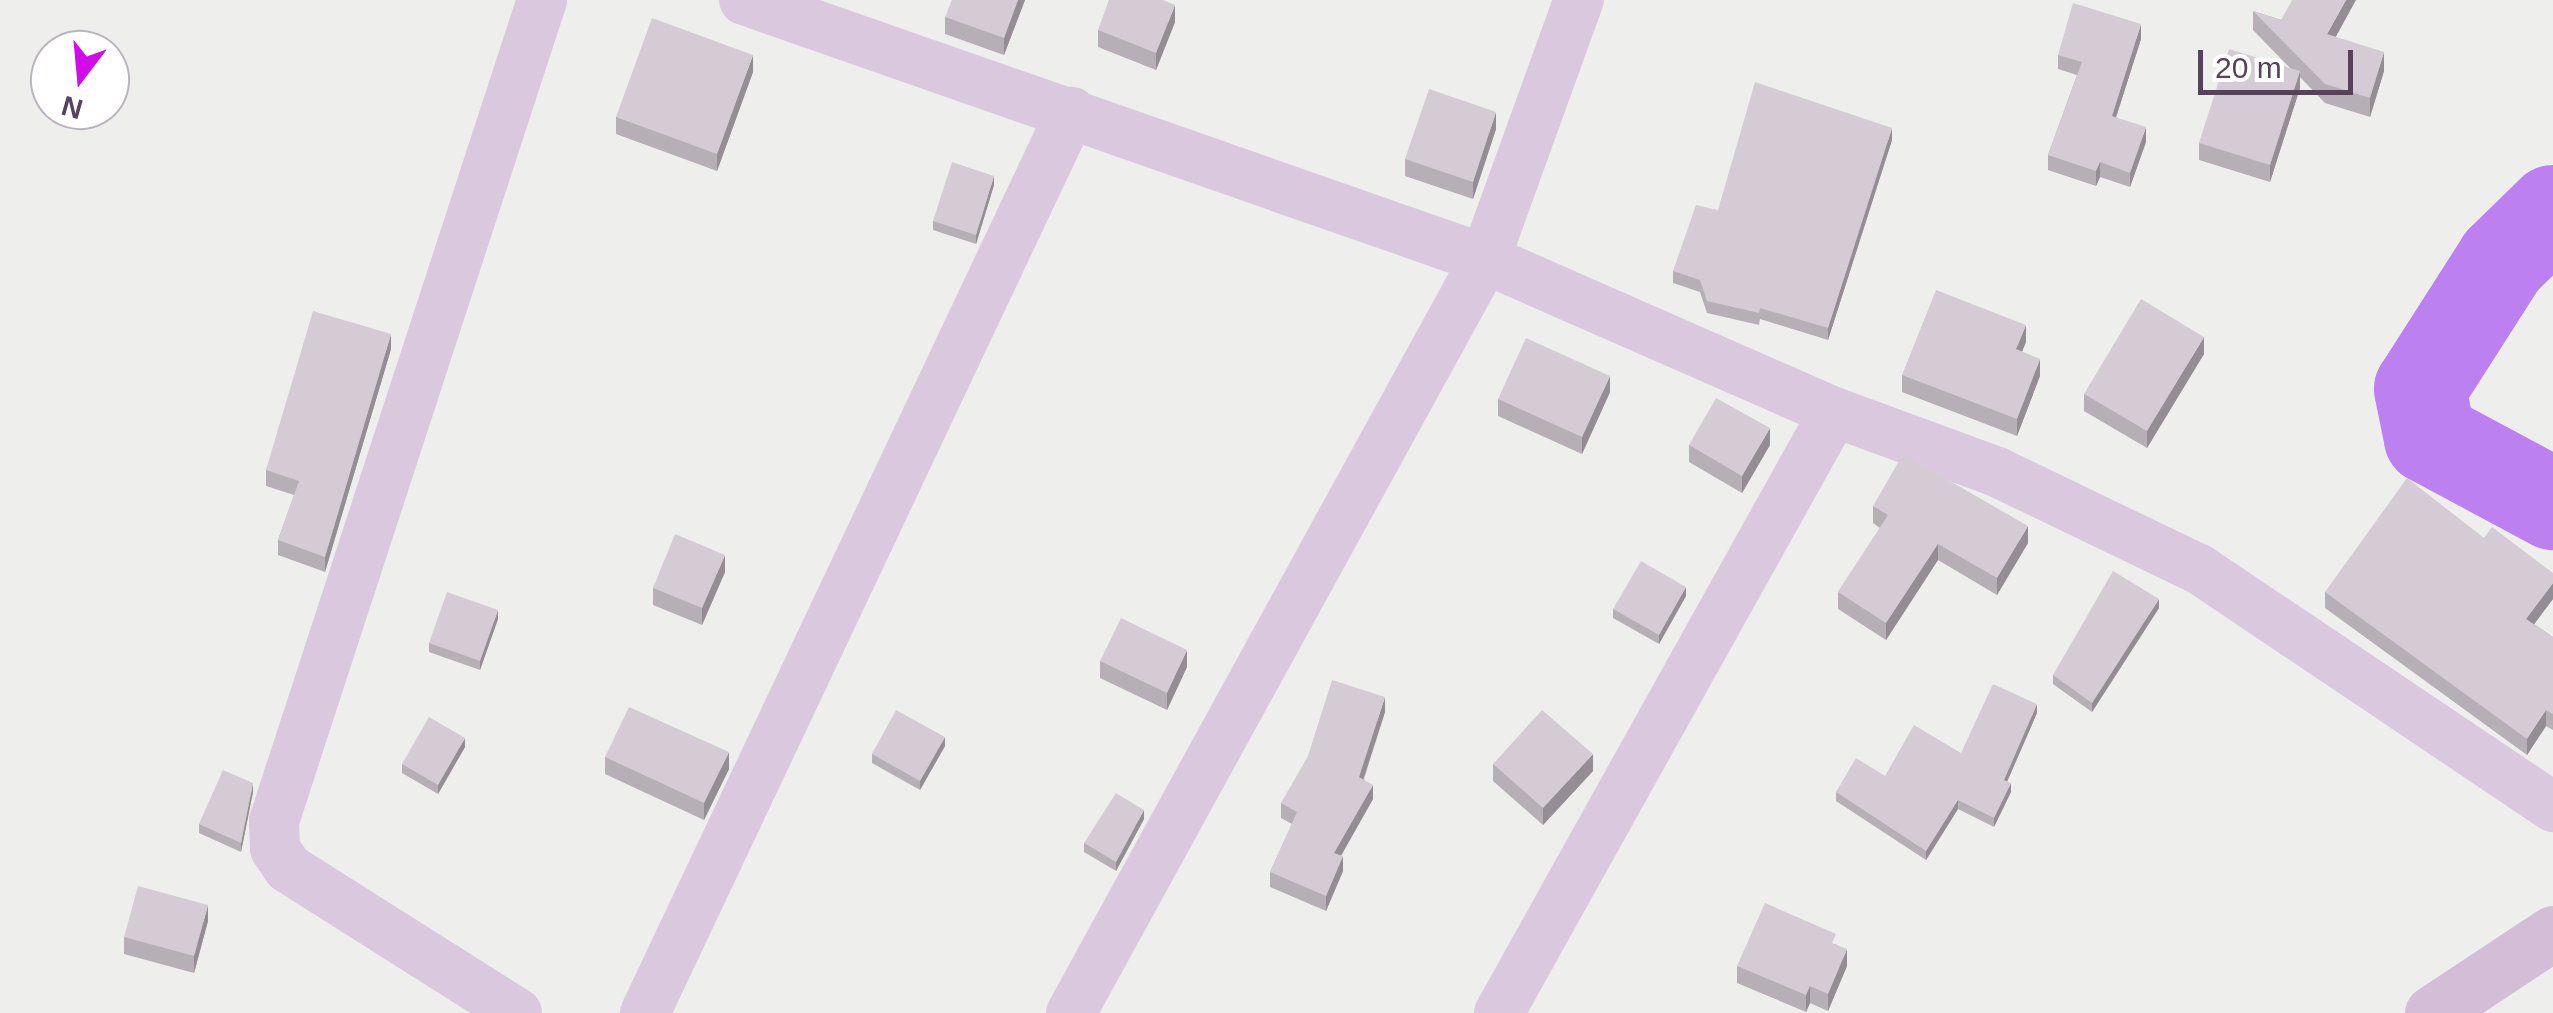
<!DOCTYPE html>
<style>
body{margin:0}
#map{position:relative;width:2553px;height:1013px;overflow:hidden;background:#eeefec;font-family:Arial,sans-serif}
div>[style]{position:absolute}
.river>*{height:92px;margin:-46px;padding:0 46px;transform-origin:46px;border-radius:46px;background:#bd80f1}
.street>*{height:50px;margin:-25px;padding:0 25px;transform-origin:25px;border-radius:25px;background:#dac9de}
.secondary>*{height:55px;margin:-27.5px;padding:0 27.5px;transform-origin:27.5px;border-radius:27.5px;background:#d3bdd7}
.wall>*{inset:0;background:#b6afb6}
.shaded-wall>*{inset:0;background:#948e94}
.building>*{inset:0;background:#d4cbd4}
span{translate:-50% -50%;white-space:nowrap;text-align:center;line-height:1.15;-webkit-text-stroke:8px #fff;paint-order:stroke}
.north{position:absolute;left:30px;top:30px;width:100px;height:100px;box-sizing:border-box;background:#fff;border:2px solid #bbb4bd;border-radius:50%;rotate:196deg;font-size:28px;font-weight:700;line-height:40px;text-align:center;color:#56435b}
.north::after{content:'';display:block;margin:auto;width:35px;height:45px;background:#d10ce9;clip-path:polygon(50% 0,100% 100%,50% 72%,0 100%)}
.scale{position:absolute;left:2198px;top:50px;width:155px;height:45px;box-sizing:border-box;border:5px solid #56435b;border-top:0;padding-left:12px;font-size:30px;line-height:35px;white-space:nowrap;color:#56435b;-webkit-text-stroke:8px #fff;paint-order:stroke}
</style>
<div id="map">
<div class="river">
<i style="left:2553px;top:211px;width:71px;rotate:135.6deg"></i>
<i style="left:2502px;top:261px;width:152px;rotate:122.6deg"></i>
<i style="left:2420px;top:389px;width:50px;rotate:78.5deg"></i>
<i style="left:2430px;top:438px;width:140px;rotate:28.2deg"></i>
</div>
<div class="street">
<i style="left:744px;top:0;width:785px;rotate:19.27deg"></i>
<i style="left:1485px;top:259px;width:381px;rotate:23.7deg"></i>
<i style="left:1834px;top:412px;width:174px;rotate:20.2deg"></i>
<i style="left:1997px;top:472px;width:224px;rotate:25.7deg"></i>
<i style="left:2199px;top:569px;width:427px;rotate:33.9deg"></i>
<i style="left:517px;top:1013px;width:271px;rotate:-147.7deg"></i>
<i style="left:288px;top:868px;width:23px;rotate:-124deg"></i>
<i style="left:275px;top:849px;width:28px;rotate:-92deg"></i>
<i style="left:274px;top:821px;width:864px;rotate:-71.92deg"></i>
<i style="left:645px;top:1013px;width:997px;rotate:-64.69deg"></i>
<i style="left:1071px;top:1013px;width:860px;rotate:-61.23deg"></i>
<i style="left:1485px;top:259px;width:276px;rotate:-70.1deg"></i>
<i style="left:1499px;top:1013px;width:688px;rotate:-60.86deg"></i>
</div>
<div class="secondary">
<i style="left:2432px;top:1013px;width:145px;rotate:-33.5deg"></i>
</div>
<div class="wall">
<i style="clip-path:polygon(1025px 0,1004px 55px,945px 34px,945px 17px)"></i>
<i style="clip-path:polygon(2253px 11px,2336px 37px,2384px 71px,2370px 117px,2325px 103px,2300px 77px,2300px 88px,2270px 182px,2199px 160px,2199px 143px,2291px 69px,2253px 30px)"></i>
<i style="clip-path:polygon(1175px 22px,1156px 70px,1098px 47px,1098px 30px)"></i>
<i style="clip-path:polygon(2141px 39px,2116px 117px,2146px 142px,2130px 187px,2100px 177px,2096px 186px,2048px 170px,2048px 155px,2077px 75px,2058px 69px,2058px 55px)"></i>
<i style="clip-path:polygon(753px 72px,717px 171px,616px 134px,616px 117px)"></i>
<i style="clip-path:polygon(1496px 129px,1473px 199px,1405px 176px,1405px 159px)"></i>
<i style="clip-path:polygon(1892px 140px,1828px 340px,1760px 319px,1759px 325px,1707px 313px,1700px 292px,1673px 283px,1673px 271px,1718px 210px)"></i>
<i style="clip-path:polygon(994px 185px,976px 244px,933px 230px,933px 221px)"></i>
<i style="clip-path:polygon(2026px 342px,2022px 352px,2040px 376px,2017px 436px,1902px 392px,1902px 375px)"></i>
<i style="clip-path:polygon(391px 349px,325px 572px,278px 555px,278px 540px,294px 495px,266px 486px,266px 470px)"></i>
<i style="clip-path:polygon(2204px 354px,2147px 448px,2084px 411px,2084px 394px)"></i>
<i style="clip-path:polygon(1610px 392px,1582px 454px,1498px 416px,1498px 399px)"></i>
<i style="clip-path:polygon(1689px 445px,1770px 445px,1742px 493px,1689px 462px)"></i>
<i style="clip-path:polygon(1873px 506px,2028px 543px,1997px 595px,1938px 560px,1886px 640px,1838px 609px,1838px 592px,1880px 528px,1873px 523px)"></i>
<i style="clip-path:polygon(725px 572px,702px 625px,653px 605px,653px 588px)"></i>
<i style="clip-path:polygon(2325px 592px,2553px 599px,2534px 624px,2553px 637px,2553px 730px,2546px 726px,2527px 755px,2325px 608px)"></i>
<i style="clip-path:polygon(1686px 596px,1659px 644px,1613px 618px,1613px 609px)"></i>
<i style="clip-path:polygon(2159px 608px,2092px 712px,2053px 684px,2053px 675px)"></i>
<i style="clip-path:polygon(498px 619px,480px 670px,429px 652px,429px 643px)"></i>
<i style="clip-path:polygon(1100px 661px,1187px 667px,1167px 710px,1100px 678px)"></i>
<i style="clip-path:polygon(1385px 712px,1364px 779px,1373px 799px,1341px 856px,1343px 871px,1326px 911px,1270px 887px,1270px 872px,1292px 824px,1281px 818px,1281px 803px)"></i>
<i style="clip-path:polygon(2037px 713px,2007px 781px,2011px 792px,1994px 827px,1958px 809px,1926px 860px,1836px 801px,1836px 792px,1961px 753px)"></i>
<i style="clip-path:polygon(945px 746px,920px 790px,872px 763px,872px 754px)"></i>
<i style="clip-path:polygon(465px 747px,438px 794px,402px 773px,402px 764px)"></i>
<i style="clip-path:polygon(605px 757px,729px 769px,704px 820px,605px 774px)"></i>
<i style="clip-path:polygon(1493px 764px,1593px 771px,1543px 825px,1493px 781px)"></i>
<i style="clip-path:polygon(253px 792px,241px 852px,199px 833px,199px 824px)"></i>
<i style="clip-path:polygon(1144px 819px,1116px 871px,1084px 852px,1084px 843px)"></i>
<i style="clip-path:polygon(208px 921px,194px 973px,124px 954px,124px 937px)"></i>
<i style="clip-path:polygon(1836px 944px,1847px 966px,1828px 1011px,1810px 1003px,1806px 1012px,1737px 983px,1737px 966px)"></i>
</div>
<div class="shaded-wall">
<i style="clip-path:polygon(1018px 0,1025px 0,1004px 55px,1004px 38px)"></i>
<i style="clip-path:polygon(2346px 0,2356px 0,2327px 53px,2327px 34px)"></i>
<i style="clip-path:polygon(1175px 5px,1175px 22px,1156px 70px,1156px 53px)"></i>
<i style="clip-path:polygon(2141px 24px,2141px 39px,2112px 130px,2112px 116px)"></i>
<i style="clip-path:polygon(2384px 52px,2384px 71px,2370px 117px,2370px 98px)"></i>
<i style="clip-path:polygon(753px 55px,753px 72px,717px 171px,717px 154px)"></i>
<i style="clip-path:polygon(2300px 71px,2300px 88px,2270px 182px,2270px 165px)"></i>
<i style="clip-path:polygon(1496px 112px,1496px 129px,1473px 199px,1473px 182px)"></i>
<i style="clip-path:polygon(2146px 127px,2146px 142px,2130px 187px,2130px 173px)"></i>
<i style="clip-path:polygon(1892px 128px,1892px 140px,1828px 340px,1828px 328px)"></i>
<i style="clip-path:polygon(2100px 162px,2100px 177px,2096px 186px,2096px 171px)"></i>
<i style="clip-path:polygon(994px 176px,994px 185px,976px 244px,976px 235px)"></i>
<i style="clip-path:polygon(2026px 325px,2026px 342px,2016px 366px,2016px 349px)"></i>
<i style="clip-path:polygon(391px 334px,391px 349px,325px 572px,325px 557px)"></i>
<i style="clip-path:polygon(2204px 337px,2204px 354px,2147px 448px,2147px 431px)"></i>
<i style="clip-path:polygon(2040px 359px,2040px 376px,2017px 436px,2017px 419px)"></i>
<i style="clip-path:polygon(1610px 376px,1610px 392px,1582px 454px,1582px 437px)"></i>
<i style="clip-path:polygon(1770px 428px,1770px 445px,1742px 493px,1742px 476px)"></i>
<i style="clip-path:polygon(2028px 526px,2028px 543px,1997px 595px,1997px 578px)"></i>
<i style="clip-path:polygon(1938px 544px,1938px 560px,1886px 640px,1886px 623px)"></i>
<i style="clip-path:polygon(725px 555px,725px 572px,702px 625px,702px 608px)"></i>
<i style="clip-path:polygon(2553px 583px,2553px 599px,2526px 635px,2526px 619px)"></i>
<i style="clip-path:polygon(1686px 587px,1686px 596px,1659px 644px,1659px 635px)"></i>
<i style="clip-path:polygon(2159px 599px,2159px 608px,2092px 712px,2092px 703px)"></i>
<i style="clip-path:polygon(498px 610px,498px 619px,480px 670px,480px 661px)"></i>
<i style="clip-path:polygon(1187px 650px,1187px 667px,1167px 710px,1167px 693px)"></i>
<i style="clip-path:polygon(1385px 697px,1385px 712px,1359px 792px,1359px 777px)"></i>
<i style="clip-path:polygon(2037px 704px,2037px 713px,2004px 789px,2004px 780px)"></i>
<i style="clip-path:polygon(2546px 710px,2546px 726px,2527px 755px,2527px 739px)"></i>
<i style="clip-path:polygon(945px 737px,945px 746px,920px 790px,920px 781px)"></i>
<i style="clip-path:polygon(465px 738px,465px 747px,438px 794px,438px 785px)"></i>
<i style="clip-path:polygon(729px 752px,729px 769px,704px 820px,704px 803px)"></i>
<i style="clip-path:polygon(1593px 754px,1593px 771px,1543px 825px,1543px 808px)"></i>
<i style="clip-path:polygon(253px 783px,253px 792px,241px 852px,241px 843px)"></i>
<i style="clip-path:polygon(2011px 783px,2011px 792px,1994px 827px,1994px 818px)"></i>
<i style="clip-path:polygon(1373px 785px,1373px 799px,1334px 868px,1334px 853px)"></i>
<i style="clip-path:polygon(1958px 800px,1958px 809px,1926px 860px,1926px 851px)"></i>
<i style="clip-path:polygon(1144px 810px,1144px 819px,1116px 871px,1116px 862px)"></i>
<i style="clip-path:polygon(1343px 856px,1343px 871px,1326px 911px,1326px 896px)"></i>
<i style="clip-path:polygon(208px 905px,208px 921px,194px 973px,194px 956px)"></i>
<i style="clip-path:polygon(1847px 949px,1847px 966px,1828px 1011px,1828px 994px)"></i>
<i style="clip-path:polygon(1810px 986px,1810px 1003px,1806px 1012px,1806px 995px)"></i>
</div>
<div class="building">
<i style="clip-path:polygon(952px 0,1018px 0,1004px 38px,945px 17px)"></i>
<i style="clip-path:polygon(1109px 0,1163px 0,1175px 5px,1156px 53px,1098px 30px)"></i>
<i style="clip-path:polygon(2292px 0,2346px 0,2327px 34px,2384px 52px,2370px 98px,2325px 84px,2253px 11px,2281px 20px)"></i>
<i style="clip-path:polygon(2073px 3px,2141px 24px,2112px 116px,2146px 127px,2130px 173px,2100px 162px,2096px 171px,2048px 155px,2082px 62px,2058px 55px)"></i>
<i style="clip-path:polygon(652px 18px,753px 55px,717px 154px,616px 117px)"></i>
<i style="clip-path:polygon(2229px 49px,2300px 71px,2270px 165px,2199px 143px)"></i>
<i style="clip-path:polygon(1755px 82px,1892px 128px,1828px 328px,1760px 308px,1759px 313px,1707px 301px,1700px 280px,1673px 271px,1696px 205px,1718px 210px)"></i>
<i style="clip-path:polygon(1429px 89px,1496px 112px,1473px 182px,1405px 159px)"></i>
<i style="clip-path:polygon(952px 162px,994px 176px,976px 235px,933px 221px)"></i>
<i style="clip-path:polygon(1936px 290px,2026px 325px,2016px 349px,2040px 359px,2017px 419px,1902px 375px)"></i>
<i style="clip-path:polygon(2141px 299px,2204px 337px,2147px 431px,2084px 394px)"></i>
<i style="clip-path:polygon(313px 311px,391px 334px,325px 557px,278px 540px,299px 481px,266px 470px)"></i>
<i style="clip-path:polygon(1526px 338px,1610px 376px,1582px 437px,1498px 399px)"></i>
<i style="clip-path:polygon(1716px 398px,1770px 428px,1742px 476px,1689px 445px)"></i>
<i style="clip-path:polygon(1903px 454px,2028px 526px,1997px 578px,1938px 544px,1886px 623px,1838px 592px,1888px 515px,1873px 506px)"></i>
<i style="clip-path:polygon(2407px 478px,2484px 538px,2492px 527px,2553px 573px,2553px 583px,2526px 619px,2553px 637px,2553px 714px,2546px 710px,2527px 739px,2325px 592px)"></i>
<i style="clip-path:polygon(675px 534px,725px 555px,702px 608px,653px 588px)"></i>
<i style="clip-path:polygon(1641px 561px,1686px 587px,1659px 635px,1613px 609px)"></i>
<i style="clip-path:polygon(2113px 571px,2159px 599px,2092px 703px,2053px 675px)"></i>
<i style="clip-path:polygon(447px 592px,498px 610px,480px 661px,429px 643px)"></i>
<i style="clip-path:polygon(1121px 618px,1187px 650px,1167px 693px,1100px 661px)"></i>
<i style="clip-path:polygon(1332px 680px,1385px 697px,1359px 777px,1373px 785px,1334px 853px,1343px 856px,1326px 896px,1270px 872px,1297px 812px,1281px 803px,1308px 756px)"></i>
<i style="clip-path:polygon(1993px 684px,2037px 704px,2004px 780px,2011px 783px,1994px 818px,1958px 800px,1926px 851px,1836px 792px,1856px 758px,1885px 776px,1914px 725px,1961px 753px)"></i>
<i style="clip-path:polygon(629px 707px,729px 752px,704px 803px,605px 757px)"></i>
<i style="clip-path:polygon(896px 710px,945px 737px,920px 781px,872px 754px)"></i>
<i style="clip-path:polygon(1542px 710px,1593px 754px,1543px 808px,1493px 764px)"></i>
<i style="clip-path:polygon(429px 717px,465px 738px,438px 785px,402px 764px)"></i>
<i style="clip-path:polygon(223px 770px,253px 783px,241px 843px,199px 824px)"></i>
<i style="clip-path:polygon(1116px 793px,1144px 810px,1116px 862px,1084px 843px)"></i>
<i style="clip-path:polygon(138px 886px,208px 905px,194px 956px,124px 937px)"></i>
<i style="clip-path:polygon(1765px 903px,1836px 934px,1832px 943px,1847px 949px,1828px 994px,1810px 986px,1806px 995px,1737px 966px)"></i>
</div>
<div class="north">N</div>
<div class="scale">20 m</div>
</div>
